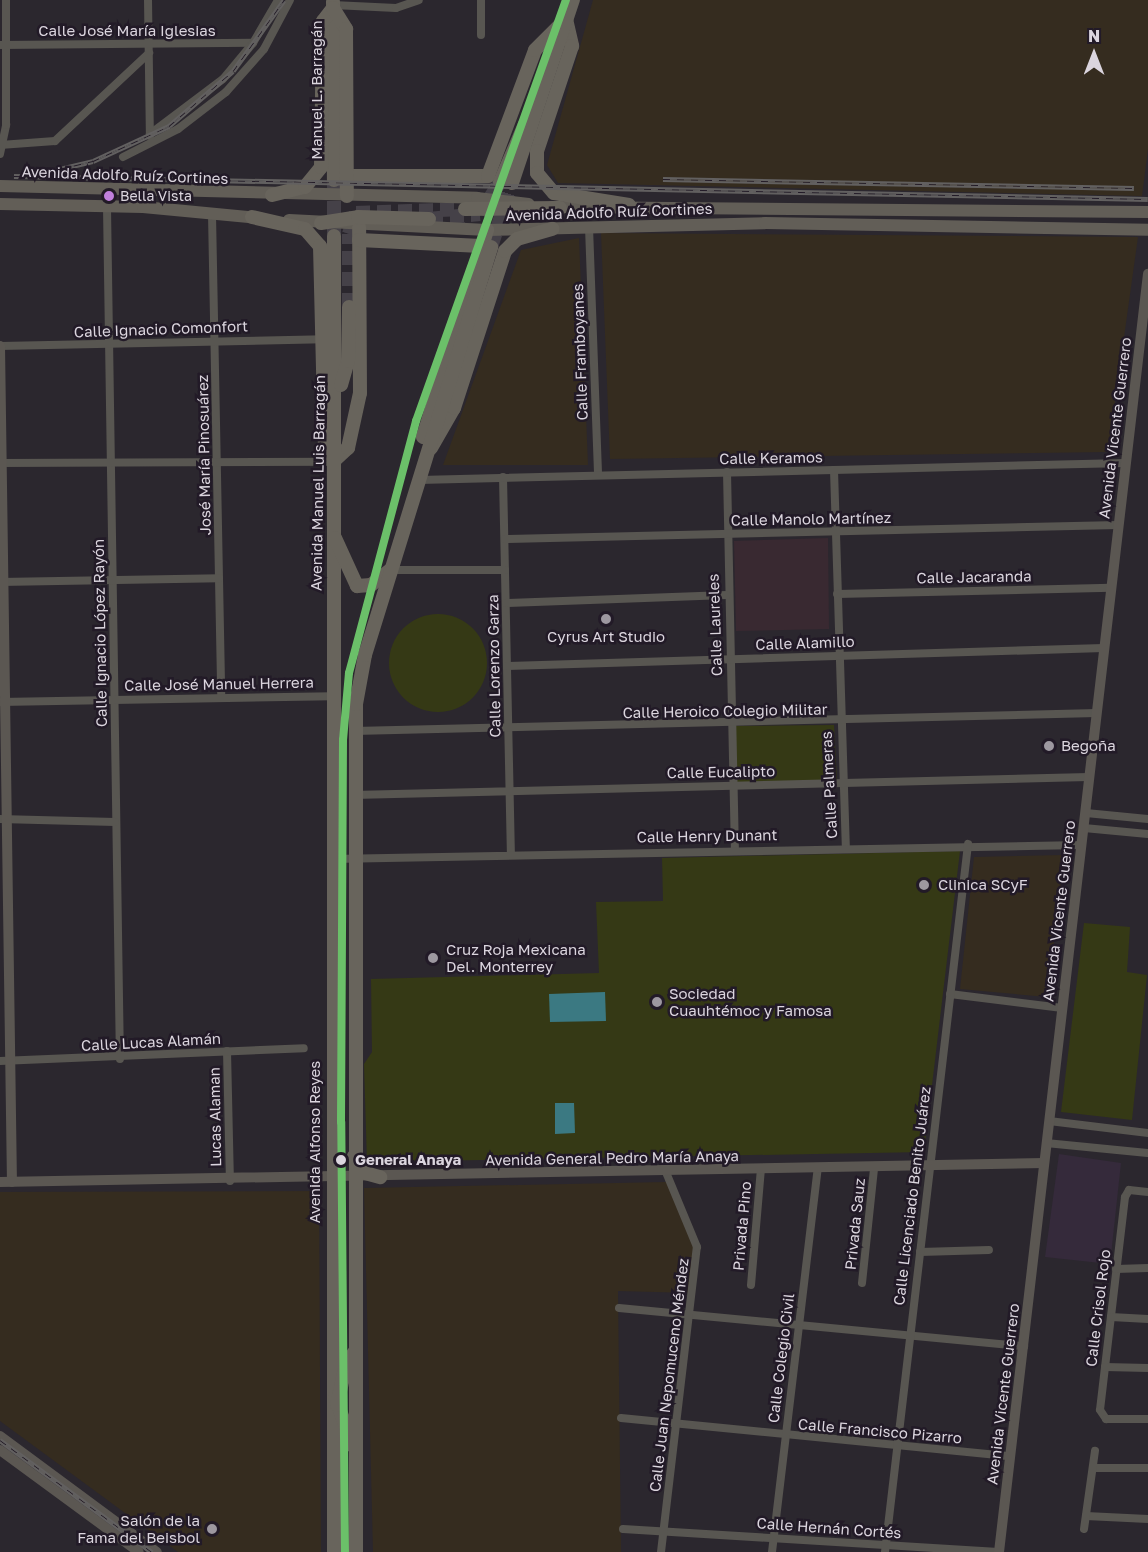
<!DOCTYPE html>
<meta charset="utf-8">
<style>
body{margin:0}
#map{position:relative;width:1148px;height:1552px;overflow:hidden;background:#2b272e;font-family:"Golos Text",sans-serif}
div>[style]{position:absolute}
.built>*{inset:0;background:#352a3b}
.industrial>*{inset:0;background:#352c1f}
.education>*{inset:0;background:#392931}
.green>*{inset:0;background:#353915}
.round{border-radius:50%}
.water>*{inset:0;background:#3b7982}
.highway-tunnel>*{height:14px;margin-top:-7px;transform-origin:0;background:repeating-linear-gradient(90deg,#454148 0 14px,transparent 0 21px)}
.street>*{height:8px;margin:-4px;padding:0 4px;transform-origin:4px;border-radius:4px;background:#585651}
.secondary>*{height:10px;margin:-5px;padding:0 5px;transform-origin:5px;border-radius:5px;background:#5b5752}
.primary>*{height:12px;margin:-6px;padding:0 6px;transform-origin:6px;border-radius:6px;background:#625e57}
.highway>*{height:14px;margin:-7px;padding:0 7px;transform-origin:7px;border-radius:7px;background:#68645c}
.rail>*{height:4.5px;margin-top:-2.25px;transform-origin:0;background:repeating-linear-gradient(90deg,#221a27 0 7px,#626060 0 14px);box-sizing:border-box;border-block:2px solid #626060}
.metro-1>*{height:8px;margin:-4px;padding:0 4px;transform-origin:4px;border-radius:4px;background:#6bc069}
.dots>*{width:16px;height:16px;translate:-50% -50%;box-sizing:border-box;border:3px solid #221a27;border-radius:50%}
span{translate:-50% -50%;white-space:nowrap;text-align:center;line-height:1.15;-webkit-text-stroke:5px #221a27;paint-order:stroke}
.bus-label{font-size:14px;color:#dbd5de}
.left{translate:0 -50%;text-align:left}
.street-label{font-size:15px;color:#dbd5de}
.poi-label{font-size:15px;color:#dbd5de}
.right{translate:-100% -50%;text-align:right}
.stop-label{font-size:15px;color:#dbd5de;font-weight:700}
.north{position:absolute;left:1064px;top:24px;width:60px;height:60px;-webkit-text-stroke:4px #221a27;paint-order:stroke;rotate:0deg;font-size:16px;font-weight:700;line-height:24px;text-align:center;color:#dbd5de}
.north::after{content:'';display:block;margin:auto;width:21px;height:27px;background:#dbd5de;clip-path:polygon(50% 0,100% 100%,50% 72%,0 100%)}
</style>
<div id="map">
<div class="built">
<i style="clip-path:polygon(1059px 1154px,1121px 1163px,1110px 1264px,1045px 1257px)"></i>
</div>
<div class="industrial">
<i style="clip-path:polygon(593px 0,1148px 0,1148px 149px,1142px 196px,558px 183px,547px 165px)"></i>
<i style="clip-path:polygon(601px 233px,1138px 237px,1108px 452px,610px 459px)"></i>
<i style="clip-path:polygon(579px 238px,588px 465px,443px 465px,521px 250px)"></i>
<i style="clip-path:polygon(1065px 855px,1047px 997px,960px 989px,974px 857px)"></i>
<i style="clip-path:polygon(666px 1182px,695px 1239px,692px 1293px,618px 1291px,621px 1552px,373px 1552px,364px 1188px)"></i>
<i style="clip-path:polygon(319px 1191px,321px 1552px,178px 1552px,0 1421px,0 1192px)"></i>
</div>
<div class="education">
<i style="clip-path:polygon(828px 538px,829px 629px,736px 631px,734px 541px)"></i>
</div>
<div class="green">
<i class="round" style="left:389px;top:614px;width:98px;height:98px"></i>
<i style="clip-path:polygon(834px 725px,837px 781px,735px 783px,735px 726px)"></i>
<i style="clip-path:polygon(960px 851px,924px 1152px,367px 1162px,364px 1064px,372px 1052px,371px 979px,599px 973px,596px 902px,663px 901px,662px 858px)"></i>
<i style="clip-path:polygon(1084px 923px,1130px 927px,1127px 972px,1147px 975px,1132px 1120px,1061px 1112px)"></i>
</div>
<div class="water">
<i style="clip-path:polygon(605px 992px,606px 1021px,550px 1022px,549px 994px)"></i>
<i style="clip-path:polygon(555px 1103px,574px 1103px,575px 1133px,555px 1134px)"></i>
</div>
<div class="highway-tunnel">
<i style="left:429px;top:219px;width:51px;rotate:-5.6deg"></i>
<i style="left:480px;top:214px;width:38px;rotate:-58deg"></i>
<i style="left:334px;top:236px;width:54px;rotate:-90deg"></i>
<i style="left:491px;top:247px;width:67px;rotate:-71.8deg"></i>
<i style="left:349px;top:307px;width:73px;rotate:-90deg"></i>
<i style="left:349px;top:234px;width:22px;rotate:-72deg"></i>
<i style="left:356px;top:213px;width:109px;rotate:-2.1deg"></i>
</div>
<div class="street">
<i style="left:148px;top:0;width:136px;rotate:89.2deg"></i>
<i style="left:481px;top:0;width:35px;rotate:90deg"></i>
<i style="left:333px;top:5px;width:63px;rotate:2.7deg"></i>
<i style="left:396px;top:8px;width:24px;rotate:-19deg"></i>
<i style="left:0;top:45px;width:253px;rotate:-0.5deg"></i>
<i style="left:150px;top:134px;width:91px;rotate:-37deg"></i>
<i style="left:223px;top:79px;width:47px;rotate:-50.2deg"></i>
<i style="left:253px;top:43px;width:50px;rotate:-59.8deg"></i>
<i style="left:0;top:145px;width:55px;rotate:-4.2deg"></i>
<i style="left:55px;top:141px;width:129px;rotate:-43.1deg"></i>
<i style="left:0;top:154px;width:30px;rotate:-78deg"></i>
<i style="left:6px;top:125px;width:125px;rotate:-90deg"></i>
<i style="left:123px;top:157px;width:62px;rotate:-27deg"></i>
<i style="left:178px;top:129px;width:61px;rotate:-37.6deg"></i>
<i style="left:226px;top:92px;width:57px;rotate:-48.5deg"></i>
<i style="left:264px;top:49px;width:55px;rotate:-62deg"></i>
<i style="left:107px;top:207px;width:852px;rotate:89.13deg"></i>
<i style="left:212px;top:214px;width:482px;rotate:88.9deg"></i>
<i style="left:589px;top:227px;width:248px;rotate:87.9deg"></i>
<i style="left:0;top:346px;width:323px;rotate:-1.2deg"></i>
<i style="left:0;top:463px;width:334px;rotate:-0.2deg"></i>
<i style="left:834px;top:470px;width:376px;rotate:88.2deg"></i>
<i style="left:727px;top:472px;width:377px;rotate:88.8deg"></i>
<i style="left:503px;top:477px;width:377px;rotate:88.8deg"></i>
<i style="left:419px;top:480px;width:707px;rotate:-1.38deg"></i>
<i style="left:505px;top:539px;width:614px;rotate:-1.31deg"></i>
<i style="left:390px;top:570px;width:115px"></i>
<i style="left:0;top:582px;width:219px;rotate:-1deg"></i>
<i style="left:837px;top:594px;width:274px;rotate:-1.3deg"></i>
<i style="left:506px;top:603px;width:221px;rotate:-2.1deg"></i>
<i style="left:507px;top:666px;width:597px;rotate:-1.73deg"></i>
<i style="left:0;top:702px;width:331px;rotate:-1deg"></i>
<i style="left:354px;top:731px;width:743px;rotate:-1.39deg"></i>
<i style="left:353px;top:795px;width:736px;rotate:-1.4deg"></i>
<i style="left:1086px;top:813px;width:62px;rotate:5.5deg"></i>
<i style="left:0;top:819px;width:115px;rotate:1.5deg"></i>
<i style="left:1084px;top:828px;width:64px;rotate:5.4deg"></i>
<i style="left:332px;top:859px;width:750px;rotate:-1.07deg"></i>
<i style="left:950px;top:994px;width:113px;rotate:7.1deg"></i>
<i style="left:227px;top:1051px;width:130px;rotate:88.7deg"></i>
<i style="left:0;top:1061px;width:304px;rotate:-2.4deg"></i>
<i style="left:1049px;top:1121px;width:100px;rotate:6.9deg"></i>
<i style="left:1046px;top:1143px;width:102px;rotate:5.6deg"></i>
<i style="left:1148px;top:1192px;width:19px;rotate:-174deg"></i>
<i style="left:1129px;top:1190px;width:8px;rotate:120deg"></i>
<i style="left:1125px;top:1197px;width:214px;rotate:96.7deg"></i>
<i style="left:1100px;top:1410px;width:11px;rotate:56deg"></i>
<i style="left:1106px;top:1419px;width:42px"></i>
<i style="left:920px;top:1252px;width:69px;rotate:-1.7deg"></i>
<i style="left:1116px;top:1269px;width:32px;rotate:-2deg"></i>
<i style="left:862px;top:1283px;width:116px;rotate:-84deg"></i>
<i style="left:751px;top:1285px;width:116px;rotate:-85.1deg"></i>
<i style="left:619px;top:1308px;width:407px;rotate:5.4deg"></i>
<i style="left:1111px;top:1317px;width:37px;rotate:3deg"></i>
<i style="left:1105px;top:1367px;width:43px;rotate:1.3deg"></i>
<i style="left:621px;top:1418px;width:391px;rotate:5.6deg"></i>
<i style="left:1093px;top:1468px;width:55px"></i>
<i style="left:1086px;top:1516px;width:62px;rotate:2.8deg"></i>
<i style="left:623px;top:1529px;width:372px;rotate:3.5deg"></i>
<i style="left:1084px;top:1529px;width:79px;rotate:-82deg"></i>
<i style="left:661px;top:1552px;width:307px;rotate:-83.3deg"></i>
<i style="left:697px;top:1247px;width:81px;rotate:-112.5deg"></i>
<i style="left:772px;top:1552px;width:387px;rotate:-83.2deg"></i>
<i style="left:885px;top:1552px;width:713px;rotate:-83.31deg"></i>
</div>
<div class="secondary">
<i style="left:0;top:346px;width:836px;rotate:89.18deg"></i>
<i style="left:0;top:1182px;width:1044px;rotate:-1.04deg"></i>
<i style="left:0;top:1436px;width:195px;rotate:36.5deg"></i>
<i style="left:0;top:1450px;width:172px;rotate:36.3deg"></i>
<i style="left:999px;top:1552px;width:1287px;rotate:-83.35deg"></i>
</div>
<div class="primary">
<i style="left:0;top:186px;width:477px;rotate:1.4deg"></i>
<i style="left:477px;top:198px;width:52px;rotate:6.6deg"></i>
<i style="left:0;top:204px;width:143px;rotate:1.2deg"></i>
<i style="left:143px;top:207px;width:117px;rotate:5.4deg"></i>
<i style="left:552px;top:207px;width:596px;rotate:0.48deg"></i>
<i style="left:289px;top:220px;width:198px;rotate:2.9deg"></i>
<i style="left:487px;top:230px;width:278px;rotate:-1.4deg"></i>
<i style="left:765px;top:223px;width:383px;rotate:1deg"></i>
</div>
<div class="highway">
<i style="left:333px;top:2px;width:178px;rotate:89.7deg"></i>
<i style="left:566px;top:19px;width:28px;rotate:77deg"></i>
<i style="left:572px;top:46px;width:111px;rotate:108.4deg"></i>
<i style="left:537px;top:151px;width:22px;rotate:90deg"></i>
<i style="left:537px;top:173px;width:26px;rotate:50deg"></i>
<i style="left:554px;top:193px;width:76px;rotate:9.1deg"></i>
<i style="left:350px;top:176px;width:138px"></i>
<i style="left:488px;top:176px;width:134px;rotate:-69.5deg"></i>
<i style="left:535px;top:50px;width:44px;rotate:-45deg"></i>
<i style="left:500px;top:182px;width:63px;rotate:-66.7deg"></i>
<i style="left:512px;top:183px;width:193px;rotate:-71.6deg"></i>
<i style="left:272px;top:195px;width:34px;rotate:-14deg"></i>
<i style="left:305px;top:187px;width:26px;rotate:-51deg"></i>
<i style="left:321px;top:167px;width:146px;rotate:-89.2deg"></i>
<i style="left:323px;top:21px;width:16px;rotate:-52deg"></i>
<i style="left:333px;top:8px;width:25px;rotate:58deg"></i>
<i style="left:346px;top:29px;width:167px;rotate:89.7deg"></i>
<i style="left:465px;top:209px;width:95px;rotate:-0.6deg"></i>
<i style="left:252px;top:217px;width:54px;rotate:12.8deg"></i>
<i style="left:305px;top:229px;width:23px;rotate:49deg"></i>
<i style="left:320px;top:246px;width:207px;rotate:88.6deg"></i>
<i style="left:325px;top:453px;width:12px;rotate:35deg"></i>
<i style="left:335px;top:460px;width:18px;rotate:-43deg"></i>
<i style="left:348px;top:448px;width:56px;rotate:-77.7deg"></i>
<i style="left:360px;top:393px;width:166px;rotate:-90.3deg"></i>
<i style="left:321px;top:223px;width:37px;rotate:-9deg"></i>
<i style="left:358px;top:217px;width:71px;rotate:1.6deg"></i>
<i style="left:334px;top:236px;width:1316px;rotate:90deg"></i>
<i style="left:359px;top:240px;width:122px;rotate:2.8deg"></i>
<i style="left:341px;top:385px;width:25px;rotate:-74deg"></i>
<i style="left:348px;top:361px;width:54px;rotate:-88.9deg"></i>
<i style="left:423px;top:437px;width:217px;rotate:-72.8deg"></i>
<i style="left:431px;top:448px;width:46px;rotate:-60.1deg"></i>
<i style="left:454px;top:408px;width:165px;rotate:-72deg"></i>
<i style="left:505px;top:251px;width:17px;rotate:-45deg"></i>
<i style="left:517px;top:239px;width:37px;rotate:-16deg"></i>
<i style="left:335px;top:538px;width:53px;rotate:65.4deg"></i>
<i style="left:357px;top:586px;width:14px;rotate:-4deg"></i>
<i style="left:371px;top:585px;width:24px;rotate:-38deg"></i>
<i style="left:354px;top:1156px;width:20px;rotate:57deg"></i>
<i style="left:365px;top:1173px;width:16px;rotate:15deg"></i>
<i style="left:335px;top:1397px;width:52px;rotate:69.8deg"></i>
<i style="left:337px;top:1405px;width:42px;rotate:-77.6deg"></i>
<i style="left:346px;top:1364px;width:16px;rotate:-55deg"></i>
<i style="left:356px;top:1552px;width:848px;rotate:-90deg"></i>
<i style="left:356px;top:704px;width:50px;rotate:-79.6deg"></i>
<i style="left:365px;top:655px;width:427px;rotate:-72.8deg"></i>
</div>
<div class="rail">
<i style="left:47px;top:172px;width:47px;rotate:-13.4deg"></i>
<i style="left:93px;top:161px;width:84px;rotate:-24.7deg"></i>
<i style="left:169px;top:126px;width:84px;rotate:-40.7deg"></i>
<i style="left:233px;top:71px;width:87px;rotate:-54.3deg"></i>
<i style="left:14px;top:176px;width:1134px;rotate:1.16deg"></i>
<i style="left:663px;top:179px;width:471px;rotate:1.1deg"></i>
<i style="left:0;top:1440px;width:189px;rotate:36.4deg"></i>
</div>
<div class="metro-1">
<i style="left:345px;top:1552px;width:430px;rotate:-90.5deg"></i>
<i style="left:341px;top:1122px;width:382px;rotate:-89.7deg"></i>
<i style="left:343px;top:740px;width:67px;rotate:-84.9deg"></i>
<i style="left:349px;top:673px;width:261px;rotate:-75.1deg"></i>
<i style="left:416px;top:421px;width:447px;rotate:-70.4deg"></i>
</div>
<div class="dots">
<i style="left:109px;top:196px;background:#c07fdc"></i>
<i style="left:606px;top:619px;background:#9d98a0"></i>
<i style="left:1049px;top:746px;background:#9d98a0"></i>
<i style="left:924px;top:885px;background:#9d98a0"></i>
<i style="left:433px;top:958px;background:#9d98a0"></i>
<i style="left:657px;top:1002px;background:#9d98a0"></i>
<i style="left:341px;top:1160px;background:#dbd5de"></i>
<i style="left:212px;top:1529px;background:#9d98a0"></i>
</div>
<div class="bus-label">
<span class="left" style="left:120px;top:196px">Bella Vista</span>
</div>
<div class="street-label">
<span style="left:127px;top:31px">Calle José María Iglesias</span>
<span style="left:317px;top:90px;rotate:-90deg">Manuel L. Barragán</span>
<span style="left:125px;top:175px;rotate:2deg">Avenida Adolfo Ruíz Cortines</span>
<span style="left:609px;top:212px;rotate:-2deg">Avenida Adolfo Ruíz Cortines</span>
<span style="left:161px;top:329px;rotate:-2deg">Calle Ignacio Comonfort</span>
<span style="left:580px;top:352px;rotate:-92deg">Calle Framboyanes</span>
<span style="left:1115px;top:428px;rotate:-83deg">Avenida Vicente Guerrero</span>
<span style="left:204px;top:455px;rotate:-91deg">José María Pinosuárez</span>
<span style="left:771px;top:458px;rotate:-1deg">Calle Keramos</span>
<span style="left:318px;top:483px;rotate:-89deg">Avenida Manuel Luis Barragán</span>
<span style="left:811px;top:519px;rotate:-1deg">Calle Manolo Martínez</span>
<span style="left:974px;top:577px;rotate:-1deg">Calle Jacaranda</span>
<span style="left:715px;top:625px;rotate:-92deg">Calle Laureles</span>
<span style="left:100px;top:633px;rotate:-91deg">Calle Ignacio López Rayón</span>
<span style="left:805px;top:643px;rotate:-2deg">Calle Alamillo</span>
<span style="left:494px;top:666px;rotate:-91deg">Calle Lorenzo Garza</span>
<span style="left:219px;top:684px;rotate:-1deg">Calle José Manuel Herrera</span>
<span style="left:725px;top:711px;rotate:-1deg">Calle Heroico Colegio Militar</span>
<span style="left:721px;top:772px;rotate:-1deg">Calle Eucalipto</span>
<span style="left:829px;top:785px;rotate:-93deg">Calle Palmeras</span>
<span style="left:707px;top:836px;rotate:-1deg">Calle Henry Dunant</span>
<span style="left:1059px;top:911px;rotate:-83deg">Avenida Vicente Guerrero</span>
<span style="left:151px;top:1042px;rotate:-3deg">Calle Lucas Alamán</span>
<span style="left:215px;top:1117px;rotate:-91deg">Lucas Alaman</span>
<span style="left:315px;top:1142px;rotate:-90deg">Avenida Alfonso Reyes</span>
<span style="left:612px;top:1158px;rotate:-1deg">Avenida General Pedro María Anaya</span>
<span style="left:912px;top:1196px;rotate:-83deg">Calle Licenciado Benito Juárez</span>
<span style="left:855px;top:1224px;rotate:-84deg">Privada Sauz</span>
<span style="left:742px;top:1226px;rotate:-85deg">Privada Pino</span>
<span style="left:1098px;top:1308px;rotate:-83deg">Calle Crisol Rojo</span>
<span style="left:781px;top:1358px;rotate:-83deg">Calle Colegio Civil</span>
<span style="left:669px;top:1375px;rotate:-83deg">Calle Juan Nepomuceno Méndez</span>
<span style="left:1003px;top:1394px;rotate:-83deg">Avenida Vicente Guerrero</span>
<span style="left:880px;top:1431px;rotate:5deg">Calle Francisco Pizarro</span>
<span style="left:829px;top:1528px;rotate:4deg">Calle Hernán Cortés</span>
</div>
<div class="poi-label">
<span style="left:606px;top:637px">Cyrus Art Studio</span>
<span class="left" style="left:1061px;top:746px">Begoña</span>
<span class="left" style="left:938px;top:885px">Clinica SCyF</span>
<span class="left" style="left:446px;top:958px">Cruz Roja Mexicana<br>Del. Monterrey</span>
<span class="left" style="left:669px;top:1002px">Sociedad<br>Cuauhtémoc y Famosa</span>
<span class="right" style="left:200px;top:1529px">Salón de la<br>Fama del Beisbol</span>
</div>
<div class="stop-label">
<span class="left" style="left:355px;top:1160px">General Anaya</span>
</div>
<div class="north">N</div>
</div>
